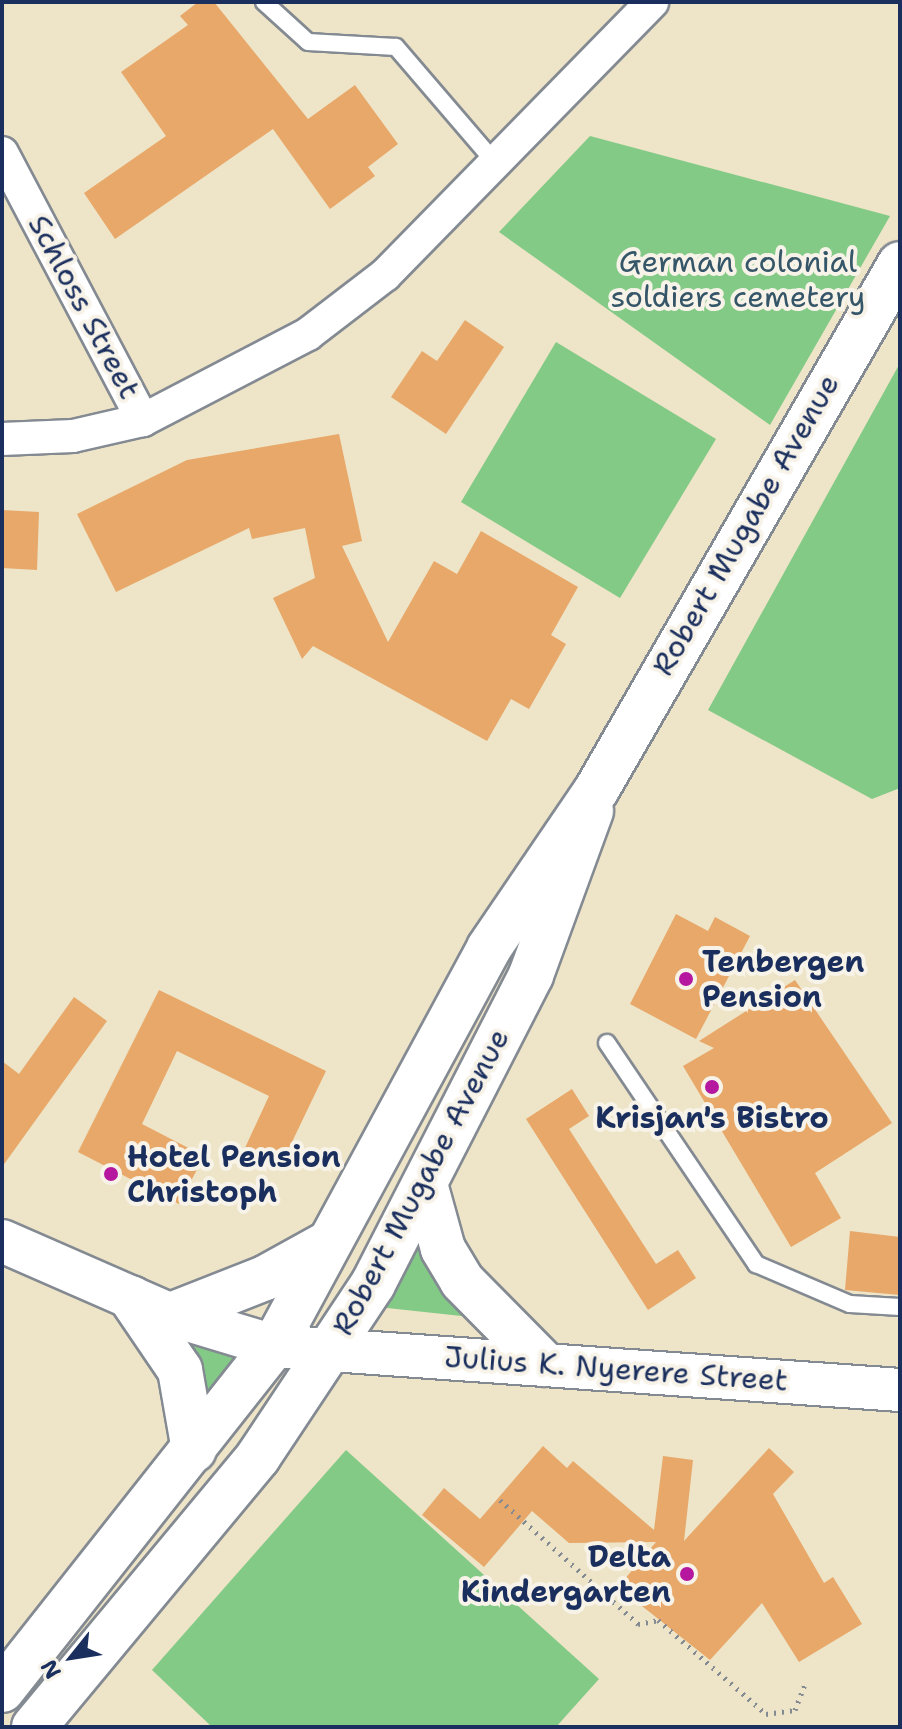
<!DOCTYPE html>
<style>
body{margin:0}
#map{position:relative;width:902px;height:1729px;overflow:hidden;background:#eee4c7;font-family:"Shantell Sans",sans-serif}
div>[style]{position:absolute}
.green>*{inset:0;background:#82ca86}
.building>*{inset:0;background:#e7a869}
.path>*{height:5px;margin-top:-2.5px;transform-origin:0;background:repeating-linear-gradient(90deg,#848a92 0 2px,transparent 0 8px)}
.roads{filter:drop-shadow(2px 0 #848a92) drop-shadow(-2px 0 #848a92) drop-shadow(0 2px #848a92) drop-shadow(0 -2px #848a92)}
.service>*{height:16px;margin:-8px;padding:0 8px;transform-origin:8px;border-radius:8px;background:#fff}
.minor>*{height:32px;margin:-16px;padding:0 16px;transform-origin:16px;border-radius:16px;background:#fff}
.tertiary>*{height:42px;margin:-21px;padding:0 21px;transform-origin:21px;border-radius:21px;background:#fff}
.secondary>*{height:44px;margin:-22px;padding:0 22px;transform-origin:22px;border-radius:22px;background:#fff}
.dots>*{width:22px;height:22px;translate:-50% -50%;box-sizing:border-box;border:4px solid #f7f3e8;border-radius:50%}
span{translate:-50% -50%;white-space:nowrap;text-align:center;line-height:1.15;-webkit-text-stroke:8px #f7f3e8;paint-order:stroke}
.park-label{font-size:30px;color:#355668}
.street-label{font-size:30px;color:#1b2f5e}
.poi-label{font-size:30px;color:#1b2f5e;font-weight:700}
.left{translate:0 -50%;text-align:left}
.right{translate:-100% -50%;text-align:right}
.frame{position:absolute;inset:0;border:4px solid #1b2f5e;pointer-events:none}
.north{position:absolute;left:32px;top:1617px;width:80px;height:80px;-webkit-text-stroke:6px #f7f3e8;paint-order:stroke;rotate:240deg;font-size:22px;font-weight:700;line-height:32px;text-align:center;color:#1b2f5e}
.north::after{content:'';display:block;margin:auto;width:28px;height:36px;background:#1b2f5e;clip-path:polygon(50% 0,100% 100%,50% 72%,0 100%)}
</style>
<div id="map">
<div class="green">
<i style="clip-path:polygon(590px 136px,890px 216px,770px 425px,499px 232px)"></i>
<i style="clip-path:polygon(556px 342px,716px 439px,620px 598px,461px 502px)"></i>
<i style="clip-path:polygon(900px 363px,900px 788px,872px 799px,708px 710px)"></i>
<i style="clip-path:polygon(417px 1237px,480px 1318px,378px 1307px)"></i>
<i style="clip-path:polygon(183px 1344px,249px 1353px,200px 1419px)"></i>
<i style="clip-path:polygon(346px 1450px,599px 1679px,556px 1727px,212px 1727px,152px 1670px)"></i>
</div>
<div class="building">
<i style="clip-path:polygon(198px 2px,214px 2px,308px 119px,355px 85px,398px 144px,368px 167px,375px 176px,330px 209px,273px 129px,115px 239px,84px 193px,166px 136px,121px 72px,188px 25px,180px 16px)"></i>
<i style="clip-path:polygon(465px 320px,504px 347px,446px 434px,391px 397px,422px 351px,437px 361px)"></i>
<i style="clip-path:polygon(339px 434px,362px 541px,342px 546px,388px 642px,434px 561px,457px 574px,481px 531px,578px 587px,551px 635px,566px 644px,529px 709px,511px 699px,487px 741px,313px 646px,302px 659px,273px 598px,315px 578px,305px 528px,252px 539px,249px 528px,116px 592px,77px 514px,187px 460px)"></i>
<i style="clip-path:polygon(2px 510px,39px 512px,37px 570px,2px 568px)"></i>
<i style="clip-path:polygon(676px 914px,708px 931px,715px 917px,750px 936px,696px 1039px,630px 1004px)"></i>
<i style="clip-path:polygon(795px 980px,892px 1123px,815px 1173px,841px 1218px,791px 1247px,683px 1066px,714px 1048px,699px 1041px)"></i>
<i style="clip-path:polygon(159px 990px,326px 1071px,280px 1167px,244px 1150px,269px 1096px,177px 1051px,142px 1124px,204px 1156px,179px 1204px,78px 1152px)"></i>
<i style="clip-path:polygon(74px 997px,107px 1021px,2px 1167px,2px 1061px,19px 1074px)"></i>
<i style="clip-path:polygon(572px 1089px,589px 1116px,569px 1129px,656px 1264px,678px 1250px,696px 1278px,648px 1310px,526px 1119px)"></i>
<i style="clip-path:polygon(850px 1231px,900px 1237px,900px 1295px,845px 1290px)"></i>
<i style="clip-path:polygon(543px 1446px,567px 1468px,573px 1461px,654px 1530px,663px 1456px,693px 1460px,684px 1541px,769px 1448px,794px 1472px,773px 1494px,824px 1583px,833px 1577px,862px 1624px,799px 1662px,762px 1603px,710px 1660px,618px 1587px,656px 1542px,569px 1543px,532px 1511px,484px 1567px,422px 1515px,444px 1488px,480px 1519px)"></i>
</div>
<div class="path">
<i style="left:500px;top:1500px;width:186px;rotate:41.9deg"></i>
<i style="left:638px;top:1624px;width:20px;rotate:-11deg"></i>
<i style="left:658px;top:1620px;width:143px;rotate:41deg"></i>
<i style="left:766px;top:1714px;width:29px;rotate:-8deg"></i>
<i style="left:795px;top:1710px;width:28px;rotate:-69deg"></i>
</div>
<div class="roads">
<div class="service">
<i style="left:264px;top:2px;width:59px;rotate:42.3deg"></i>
<i style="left:308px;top:42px;width:88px;rotate:3.3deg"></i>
<i style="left:396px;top:47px;width:155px;rotate:49.4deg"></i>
<i style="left:607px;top:1043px;width:267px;rotate:56deg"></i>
<i style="left:756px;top:1264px;width:102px;rotate:23.1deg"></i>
<i style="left:850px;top:1304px;width:50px;rotate:3.4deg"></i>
</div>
<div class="minor">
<i style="left:2px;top:153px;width:302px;rotate:62.2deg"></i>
<i style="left:2px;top:439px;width:71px;rotate:-2.4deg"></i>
<i style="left:73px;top:436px;width:72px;rotate:-12.9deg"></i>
<i style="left:143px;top:420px;width:186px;rotate:-27.5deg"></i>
<i style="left:308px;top:334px;width:97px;rotate:-37.5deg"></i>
<i style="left:385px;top:275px;width:382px;rotate:-45.6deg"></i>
</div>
<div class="tertiary">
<i style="left:2px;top:1241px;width:184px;rotate:23.6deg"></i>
<i style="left:171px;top:1315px;width:108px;rotate:16.8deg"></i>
<i style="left:274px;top:1346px;width:628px;rotate:4.02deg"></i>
</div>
<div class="secondary">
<i style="left:425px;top:1184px;width:67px;rotate:74.5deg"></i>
<i style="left:443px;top:1249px;width:37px;rotate:59deg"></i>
<i style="left:462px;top:1281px;width:117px;rotate:45.3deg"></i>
<i style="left:131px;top:1298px;width:87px;rotate:55.8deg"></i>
<i style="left:180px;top:1370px;width:81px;rotate:80.1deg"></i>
<i style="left:171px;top:1315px;width:101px;rotate:-21.5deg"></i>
<i style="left:265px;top:1278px;width:74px;rotate:-29deg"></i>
<i style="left:2px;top:1690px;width:439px;rotate:-51.7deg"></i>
<i style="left:274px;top:1346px;width:452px;rotate:-61.6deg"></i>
<i style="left:489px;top:948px;width:192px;rotate:-55.8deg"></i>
<i style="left:597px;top:789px;width:606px;rotate:-60.01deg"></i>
<i style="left:34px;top:1727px;width:351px;rotate:-50.3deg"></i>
<i style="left:258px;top:1457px;width:208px;rotate:-56.4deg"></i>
<i style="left:373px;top:1284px;width:347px;rotate:-62.9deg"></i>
<i style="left:531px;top:975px;width:175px;rotate:-69.9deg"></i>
</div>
</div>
<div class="dots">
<i style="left:686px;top:979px;background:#b5179e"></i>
<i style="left:712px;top:1087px;background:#b5179e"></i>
<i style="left:111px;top:1174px;background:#b5179e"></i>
<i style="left:687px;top:1574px;background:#b5179e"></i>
</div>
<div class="park-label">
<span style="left:738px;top:279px">German colonial<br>soldiers cemetery</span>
</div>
<div class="street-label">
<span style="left:84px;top:307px;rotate:62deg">Schloss Street</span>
<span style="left:746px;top:525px;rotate:-60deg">Robert Mugabe Avenue</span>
<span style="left:421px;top:1182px;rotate:-62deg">Robert Mugabe Avenue</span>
<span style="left:616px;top:1369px;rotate:4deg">Julius K. Nyerere Street</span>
</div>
<div class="poi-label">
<span class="left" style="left:702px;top:979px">Tenbergen<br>Pension</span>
<span style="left:712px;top:1118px">Krisjan's Bistro</span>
<span class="left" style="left:127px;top:1174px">Hotel Pension<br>Christoph</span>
<span class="right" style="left:671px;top:1574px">Delta<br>Kindergarten</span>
</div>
<div class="frame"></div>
<div class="north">N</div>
</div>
